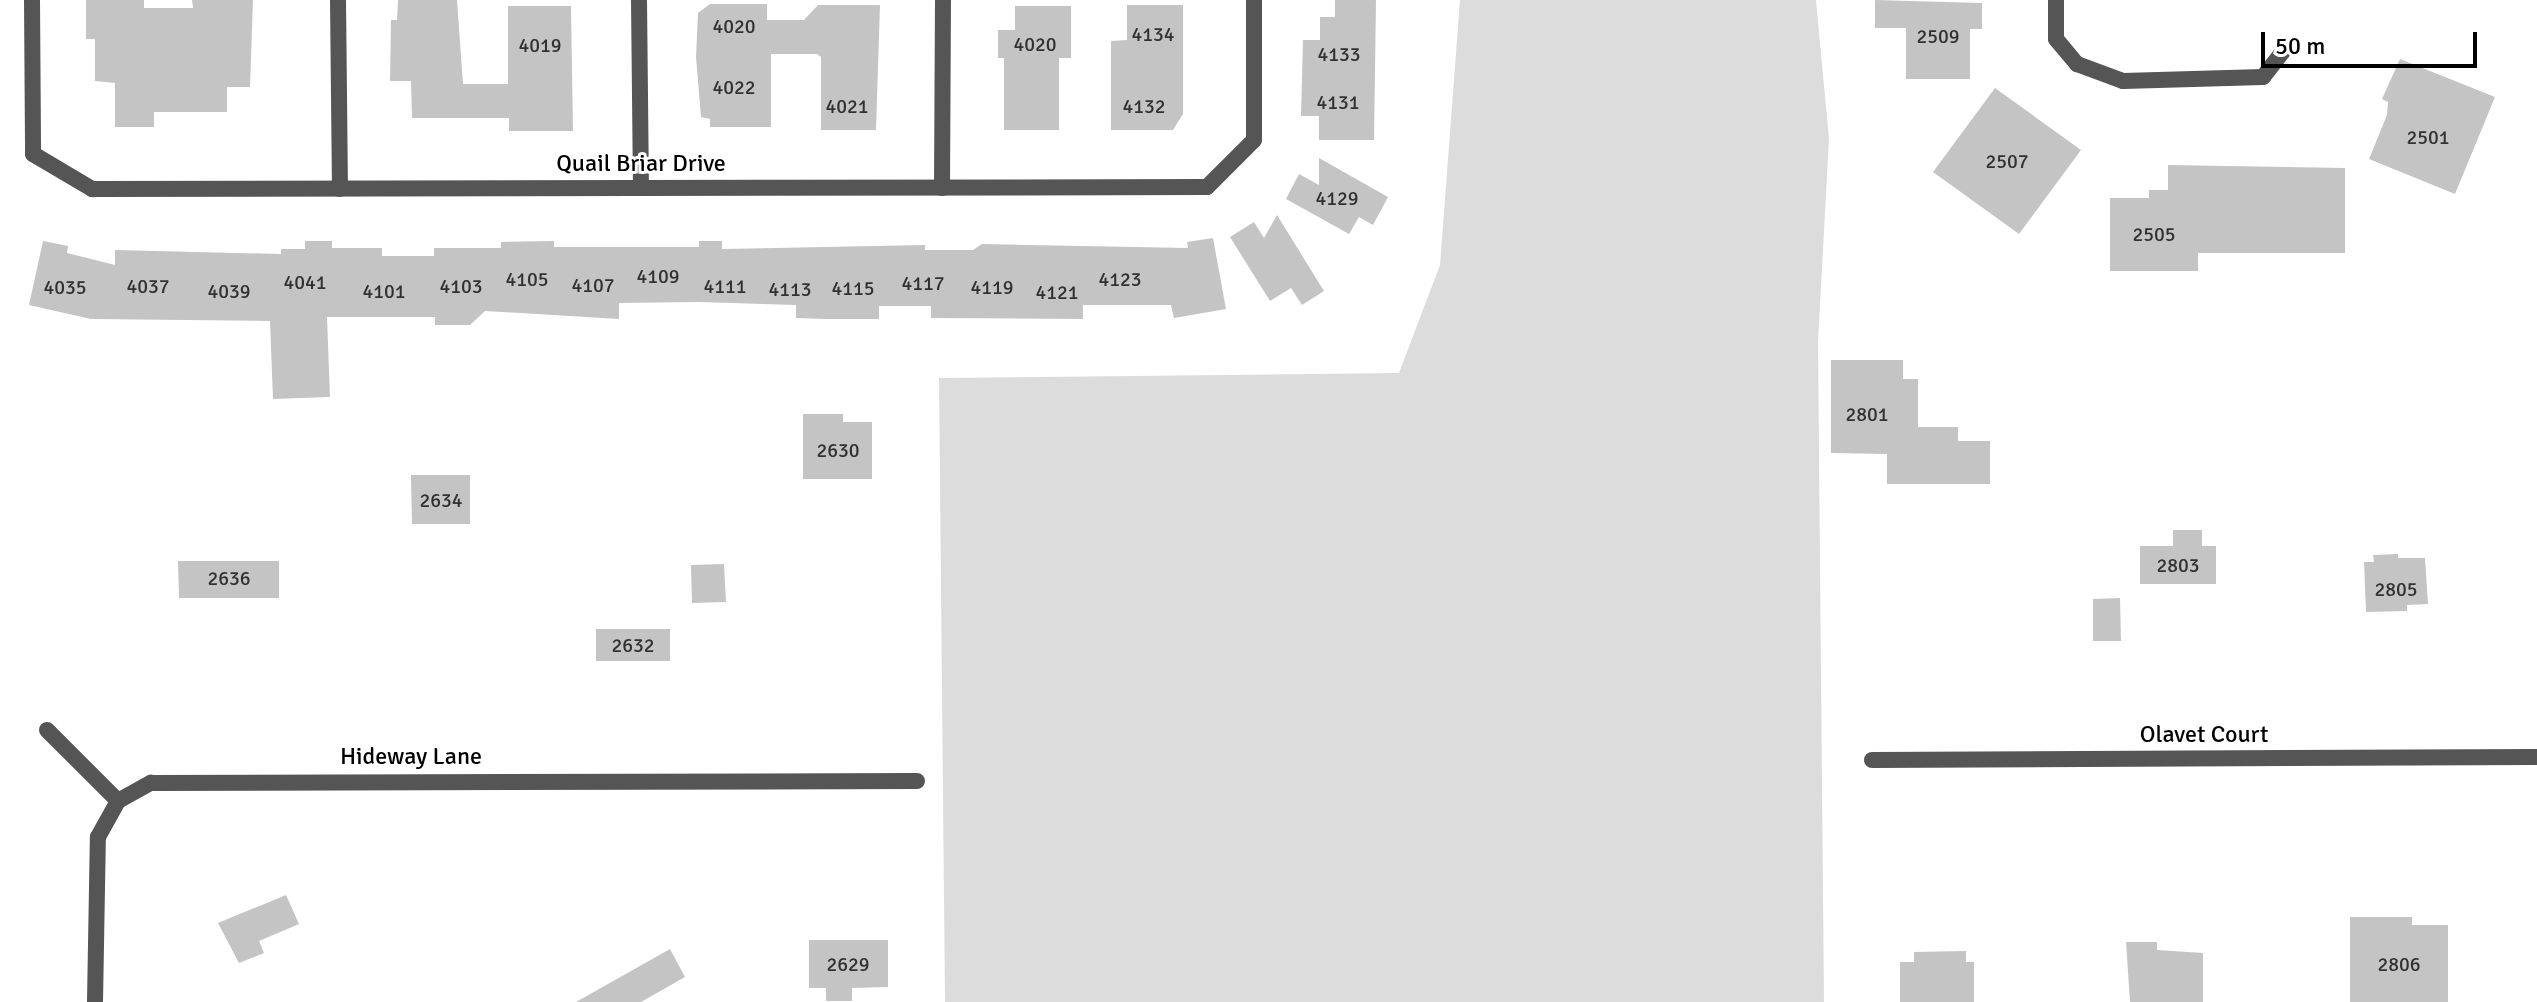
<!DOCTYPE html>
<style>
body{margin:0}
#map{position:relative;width:2537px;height:1002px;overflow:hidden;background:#fff;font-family:Signika,sans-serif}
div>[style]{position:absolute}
.green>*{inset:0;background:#dcdcdc}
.building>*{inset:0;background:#c4c4c4}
.minor>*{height:16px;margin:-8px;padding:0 8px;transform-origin:8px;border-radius:8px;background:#555}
span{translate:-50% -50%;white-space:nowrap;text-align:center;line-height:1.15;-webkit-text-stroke:6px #fff;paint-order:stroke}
.number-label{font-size:20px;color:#313131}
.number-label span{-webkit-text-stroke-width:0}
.street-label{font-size:24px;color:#000}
.scale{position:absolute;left:2261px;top:32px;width:216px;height:36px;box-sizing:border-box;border:4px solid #000;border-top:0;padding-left:10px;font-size:24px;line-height:28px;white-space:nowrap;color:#000;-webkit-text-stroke:6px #fff;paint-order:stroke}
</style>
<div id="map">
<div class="green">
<i style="clip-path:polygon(1460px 0,1816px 0,1829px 139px,1818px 342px,1824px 1002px,945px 1002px,939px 378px,1399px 373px,1440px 265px)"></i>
</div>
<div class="building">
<i style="clip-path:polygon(86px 0,144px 0,144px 8px,193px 8px,192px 0,253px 0,250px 87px,227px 87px,227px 112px,154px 112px,154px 127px,115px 127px,115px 83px,95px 81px,95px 39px,86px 39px)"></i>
<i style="clip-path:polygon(398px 0,457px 0,463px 84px,508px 84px,508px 6px,571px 6px,573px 131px,509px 131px,509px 118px,412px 118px,411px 81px,390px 81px,391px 20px,397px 20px)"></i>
<i style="clip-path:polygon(1335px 0,1376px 0,1374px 140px,1319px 140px,1319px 116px,1301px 116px,1303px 40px,1320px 40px,1320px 17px,1335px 17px)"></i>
<i style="clip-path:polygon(1875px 0,1982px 3px,1982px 29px,1970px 29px,1970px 79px,1906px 79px,1906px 28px,1875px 28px)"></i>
<i style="clip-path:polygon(710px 4px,767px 4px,767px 20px,804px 20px,818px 5px,880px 5px,876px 130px,821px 130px,821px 57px,817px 54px,771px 54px,771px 127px,710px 127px,710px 119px,701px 117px,696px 57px,698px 13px)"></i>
<i style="clip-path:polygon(1127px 5px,1183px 5px,1183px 114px,1173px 130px,1111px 130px,1111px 41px,1127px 40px)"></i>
<i style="clip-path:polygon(1015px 6px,1071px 6px,1071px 58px,1059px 58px,1059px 130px,1004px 130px,1004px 58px,998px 58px,998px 30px,1015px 30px)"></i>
<i style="clip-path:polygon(2400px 59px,2495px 97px,2455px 194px,2369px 159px,2387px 115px,2388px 102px,2382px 99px)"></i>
<i style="clip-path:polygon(1995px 88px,2081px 150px,2019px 234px,1933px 172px)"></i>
<i style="clip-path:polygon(1319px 158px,1388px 197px,1373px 225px,1359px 217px,1349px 234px,1286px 199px,1299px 174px,1319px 185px)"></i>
<i style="clip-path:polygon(2168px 165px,2345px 168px,2345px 253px,2198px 253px,2198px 271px,2110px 271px,2110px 198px,2149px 198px,2149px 190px,2168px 190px)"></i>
<i style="clip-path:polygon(1277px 215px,1324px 291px,1302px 305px,1291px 288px,1270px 301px,1230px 237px,1254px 222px,1264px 238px)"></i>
<i style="clip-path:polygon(1213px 238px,1226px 309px,1174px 318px,1171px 305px,1083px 305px,1083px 319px,931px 318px,931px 306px,879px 306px,879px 319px,826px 319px,796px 318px,796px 305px,699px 302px,619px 303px,619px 319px,485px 311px,470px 325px,435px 325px,435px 317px,327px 317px,330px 397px,273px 399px,270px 321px,91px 319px,29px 305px,43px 241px,68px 246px,67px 253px,115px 265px,115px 250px,281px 254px,281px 249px,305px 249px,305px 241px,332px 241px,332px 248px,382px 248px,382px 256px,434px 256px,434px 248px,501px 248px,501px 242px,554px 241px,554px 247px,699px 247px,699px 241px,722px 241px,722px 249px,925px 245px,925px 250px,973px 250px,982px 244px,1188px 248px,1187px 242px)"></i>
<i style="clip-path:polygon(1831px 360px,1903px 360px,1903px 379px,1918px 379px,1918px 427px,1958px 427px,1958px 441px,1990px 441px,1990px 484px,1887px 484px,1887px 454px,1831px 453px)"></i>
<i style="clip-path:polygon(803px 414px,843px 414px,843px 422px,872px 422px,872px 479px,803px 479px)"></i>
<i style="clip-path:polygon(411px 475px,470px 475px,470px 524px,412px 524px)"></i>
<i style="clip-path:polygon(2173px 530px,2202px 530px,2202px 546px,2216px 546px,2216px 584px,2140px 584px,2140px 546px,2173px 546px)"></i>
<i style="clip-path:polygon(2398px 554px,2398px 558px,2425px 558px,2428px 604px,2407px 605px,2407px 611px,2366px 612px,2364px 562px,2374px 562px,2373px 555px)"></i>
<i style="clip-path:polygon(178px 561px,279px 561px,279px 598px,179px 598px)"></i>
<i style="clip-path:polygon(724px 564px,726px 602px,692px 603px,691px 565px)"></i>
<i style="clip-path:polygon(2120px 598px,2121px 641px,2093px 641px,2093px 599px)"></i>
<i style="clip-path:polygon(596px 629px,670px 629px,670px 661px,596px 661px)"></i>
<i style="clip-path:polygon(286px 895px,299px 924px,259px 941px,264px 953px,239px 963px,218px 923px)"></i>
<i style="clip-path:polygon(2350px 917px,2412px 917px,2412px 925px,2448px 925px,2448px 1002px,2350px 1002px)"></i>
<i style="clip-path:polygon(809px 940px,888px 940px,888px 987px,852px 988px,852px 1001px,826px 1001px,826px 988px,809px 988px)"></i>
<i style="clip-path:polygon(2126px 942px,2157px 942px,2157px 950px,2203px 953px,2203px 1002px,2130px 1002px)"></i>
<i style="clip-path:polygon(670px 949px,685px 977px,641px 1002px,576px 1002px)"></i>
<i style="clip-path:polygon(1966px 951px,1966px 962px,1974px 962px,1974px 1002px,1900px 1002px,1900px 962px,1914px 962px,1914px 952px)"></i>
</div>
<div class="minor">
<i style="left:32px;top:0;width:154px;rotate:89.6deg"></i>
<i style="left:33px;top:154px;width:69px;rotate:30.7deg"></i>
<i style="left:92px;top:189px;width:1115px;rotate:-0.1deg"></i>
<i style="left:1207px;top:187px;width:66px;rotate:-45deg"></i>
<i style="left:1254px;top:140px;width:140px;rotate:-90deg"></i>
<i style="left:338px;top:0;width:189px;rotate:89.4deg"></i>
<i style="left:639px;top:0;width:188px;rotate:89.4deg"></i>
<i style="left:2056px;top:0;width:39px;rotate:90deg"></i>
<i style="left:2056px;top:39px;width:33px;rotate:50deg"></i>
<i style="left:2077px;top:64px;width:49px;rotate:20.3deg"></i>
<i style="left:2123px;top:81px;width:140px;rotate:-1.6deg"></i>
<i style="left:2263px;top:77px;width:33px;rotate:-52deg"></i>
<i style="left:942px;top:188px;width:188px;rotate:-89.7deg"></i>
<i style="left:47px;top:730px;width:100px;rotate:45deg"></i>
<i style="left:1872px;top:760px;width:665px;rotate:-0.26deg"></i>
<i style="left:95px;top:1002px;width:165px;rotate:-89deg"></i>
<i style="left:98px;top:837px;width:41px;rotate:-60.9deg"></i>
<i style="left:118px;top:801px;width:38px;rotate:-29deg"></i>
<i style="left:151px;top:783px;width:766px;rotate:-0.15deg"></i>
</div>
<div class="number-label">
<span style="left:734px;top:26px">4020</span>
<span style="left:1153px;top:34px">4134</span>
<span style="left:1938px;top:36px">2509</span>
<span style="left:1035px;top:44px">4020</span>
<span style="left:540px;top:45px">4019</span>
<span style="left:1339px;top:54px">4133</span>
<span style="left:734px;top:87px">4022</span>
<span style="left:1338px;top:102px">4131</span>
<span style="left:847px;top:106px">4021</span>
<span style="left:1144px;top:106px">4132</span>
<span style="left:2428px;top:137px">2501</span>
<span style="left:2007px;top:161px">2507</span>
<span style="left:1337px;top:198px">4129</span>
<span style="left:2154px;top:234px">2505</span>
<span style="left:658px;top:276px">4109</span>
<span style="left:527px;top:279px">4105</span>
<span style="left:1120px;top:279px">4123</span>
<span style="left:305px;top:282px">4041</span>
<span style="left:923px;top:283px">4117</span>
<span style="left:593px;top:285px">4107</span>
<span style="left:148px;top:286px">4037</span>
<span style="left:461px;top:286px">4103</span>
<span style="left:725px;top:286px">4111</span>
<span style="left:65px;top:287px">4035</span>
<span style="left:992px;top:287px">4119</span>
<span style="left:853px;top:288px">4115</span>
<span style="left:790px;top:289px">4113</span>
<span style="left:229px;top:291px">4039</span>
<span style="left:384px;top:291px">4101</span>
<span style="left:1057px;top:292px">4121</span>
<span style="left:1867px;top:414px">2801</span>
<span style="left:838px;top:450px">2630</span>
<span style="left:441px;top:500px">2634</span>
<span style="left:2178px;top:565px">2803</span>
<span style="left:229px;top:578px">2636</span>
<span style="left:2396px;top:589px">2805</span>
<span style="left:633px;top:645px">2632</span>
<span style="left:848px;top:964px">2629</span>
<span style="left:2399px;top:964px">2806</span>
</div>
<div class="street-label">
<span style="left:641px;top:164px">Quail Briar Drive</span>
<span style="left:2204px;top:735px">Olavet Court</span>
<span style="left:411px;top:757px">Hideway Lane</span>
</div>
<div class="scale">50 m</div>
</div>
